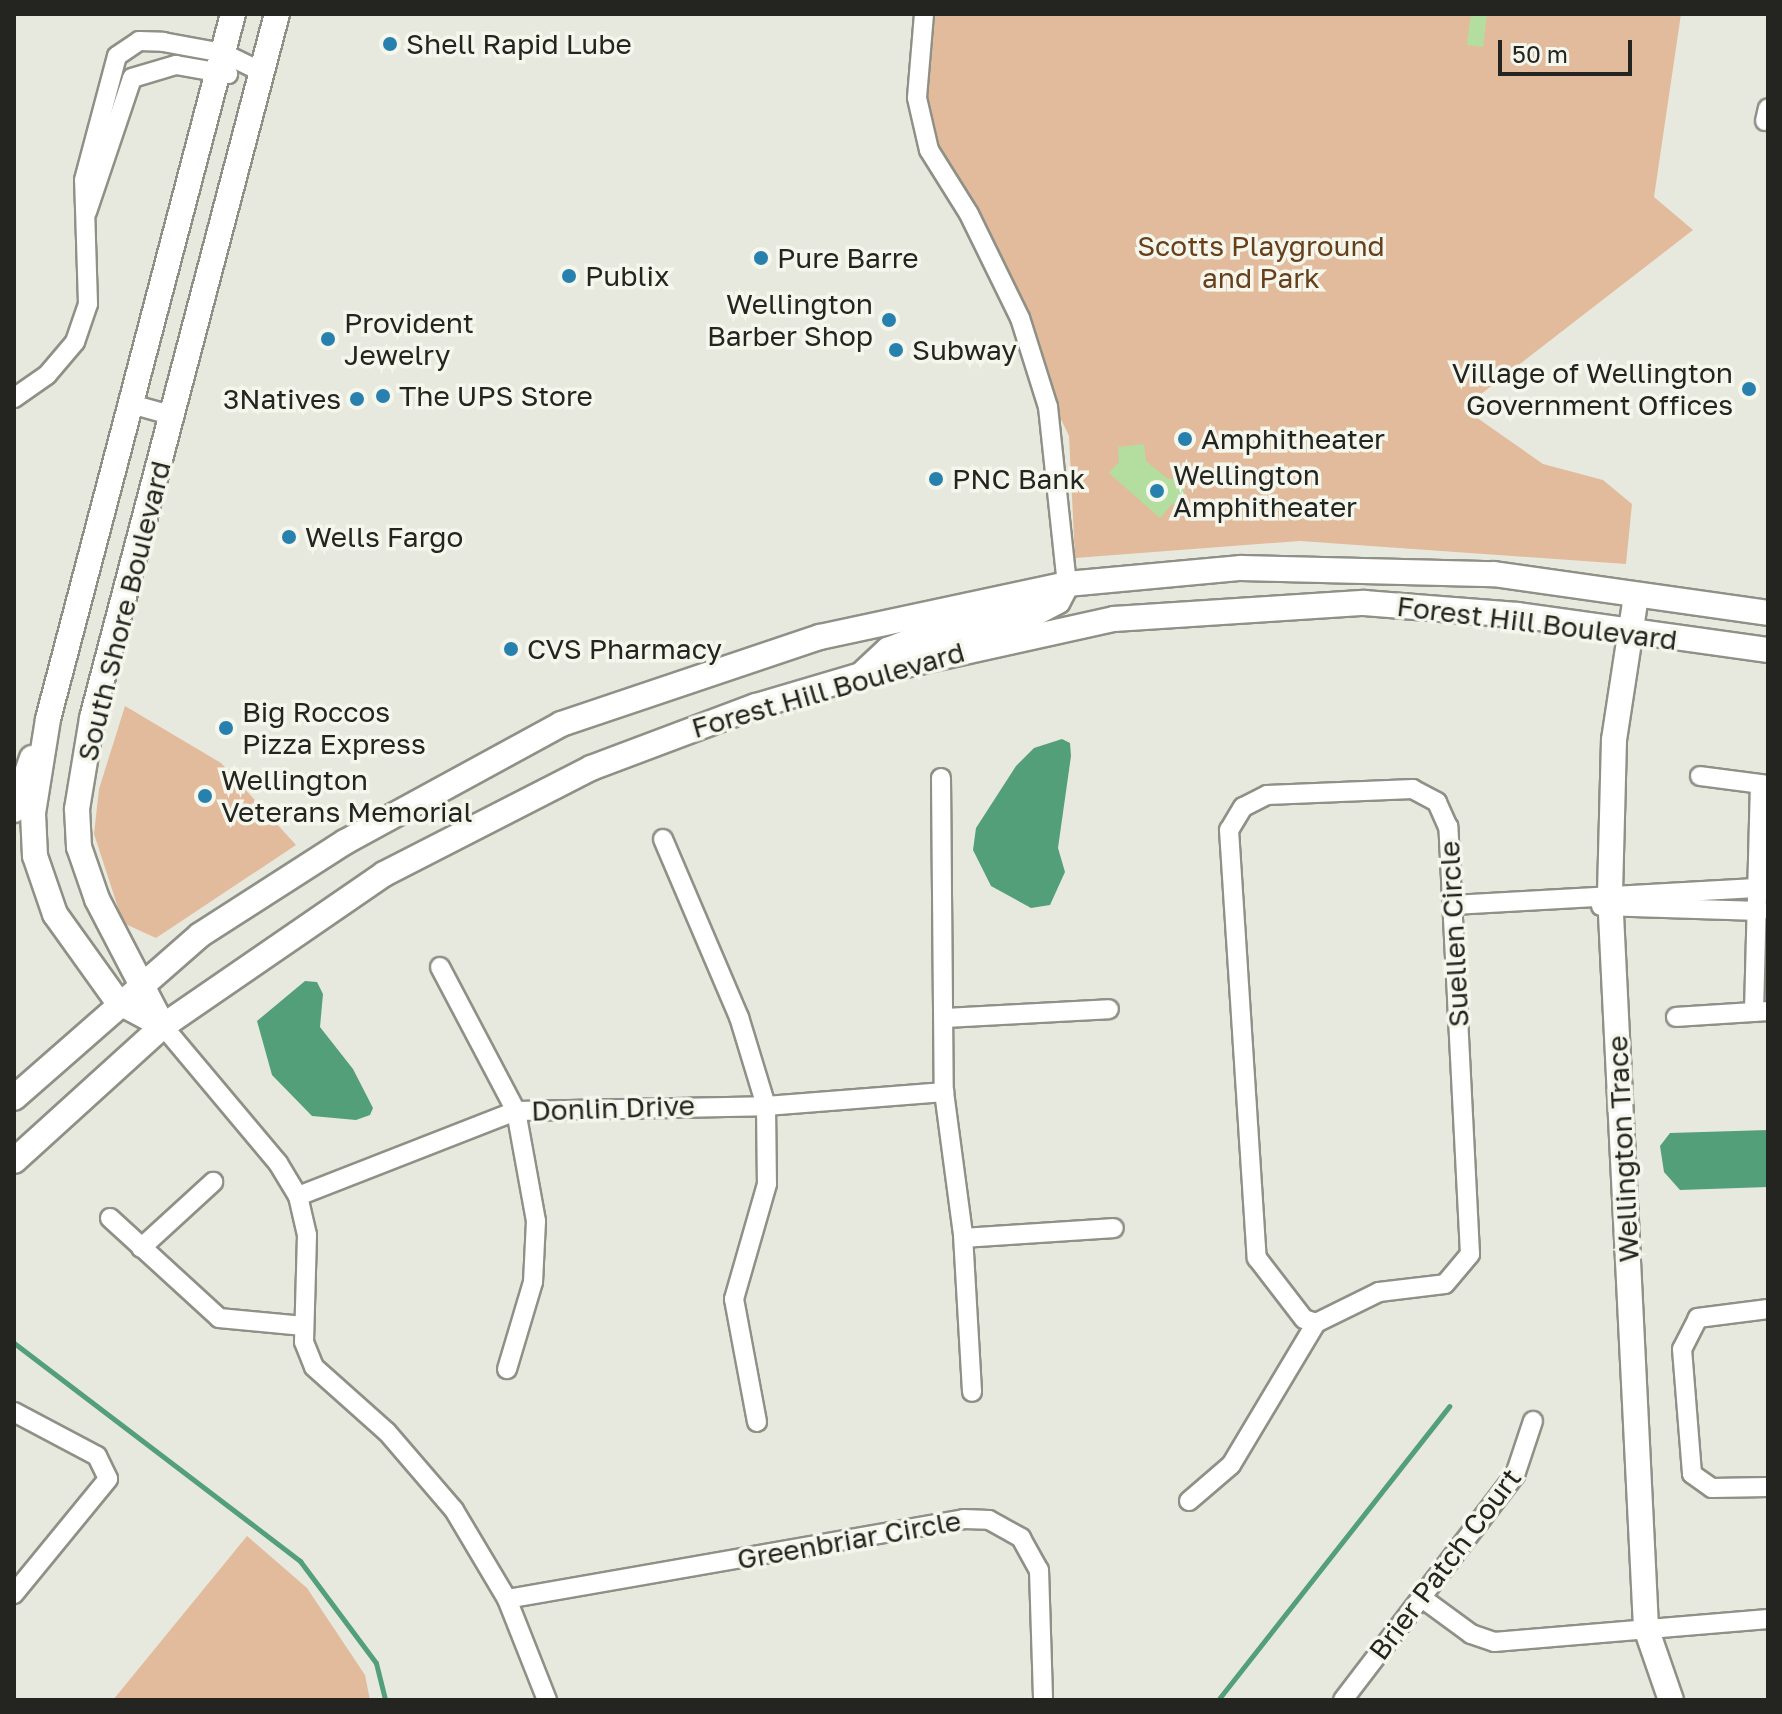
<!DOCTYPE html>
<style>
body{margin:0}
#map{position:relative;width:1782px;height:1714px;overflow:hidden;background:#e8e9de;font-family:"Golos Text",sans-serif}
div>[style]{position:absolute}
.green>*{inset:0;background:#e2bb9c}
.water>*{inset:0;background:#539f7a}
.stream>*{height:5px;margin:-2.5px;padding:0 2.5px;transform-origin:2.5px;border-radius:2.5px;background:#539f7a}
.building>*{inset:0;background:#b4de9f}
.roads{filter:drop-shadow(2px 0 #8f9086) drop-shadow(-2px 0 #8f9086) drop-shadow(0 2px #8f9086) drop-shadow(0 -2px #8f9086)}
.street>*{height:18px;margin:-9px;padding:0 9px;transform-origin:9px;border-radius:9px;background:#fff}
.secondary>*{height:24px;margin:-12px;padding:0 12px;transform-origin:12px;border-radius:12px;background:#fff}
.dots>*{width:22px;height:22px;translate:-50% -50%;box-sizing:border-box;border:4px solid #f5f6ec;border-radius:50%}
span{translate:-50% -50%;white-space:nowrap;text-align:center;line-height:1.15;-webkit-text-stroke:7px #f5f6ec;paint-order:stroke}
.poi-label{font-size:28px;color:#242420}
.left{translate:0 -50%;text-align:left}
.right{translate:-100% -50%;text-align:right}
.park-label{font-size:28px;color:#673f1b}
.street-label{font-size:28px;color:#242420}
.frame{position:absolute;inset:0;border:16px solid #242420;pointer-events:none}
.scale{position:absolute;left:1498px;top:40px;width:134px;height:36px;box-sizing:border-box;border:4px solid #242420;border-top:0;padding-left:10px;font-size:24px;line-height:28px;white-space:nowrap;color:#242420;-webkit-text-stroke:6px #f5f6ec;paint-order:stroke}
</style>
<div id="map">
<div class="green">
<i style="clip-path:polygon(924px 14px,1681px 14px,1654px 197px,1693px 230px,1463px 408px,1543px 464px,1603px 480px,1632px 504px,1626px 564px,1300px 541px,1075px 558px,1069px 436px,915px 115px)"></i>
<i style="clip-path:polygon(125px 706px,221px 763px,296px 845px,156px 938px,123px 923px,94px 834px,99px 789px)"></i>
<i style="clip-path:polygon(247px 1536px,307px 1588px,365px 1675px,370px 1700px,113px 1700px)"></i>
</div>
<div class="water">
<i style="clip-path:polygon(1062px 739px,1070px 743px,1071px 756px,1058px 848px,1065px 872px,1050px 905px,1031px 908px,991px 886px,973px 850px,976px 828px,1016px 766px,1034px 748px)"></i>
<i style="clip-path:polygon(305px 981px,317px 982px,323px 994px,320px 1027px,353px 1069px,373px 1108px,370px 1115px,356px 1120px,312px 1116px,272px 1075px,257px 1021px)"></i>
<i style="clip-path:polygon(1768px 1130px,1768px 1187px,1680px 1190px,1664px 1172px,1660px 1146px,1670px 1133px)"></i>
</div>
<div class="stream">
<i style="left:14px;top:1343px;width:360px;rotate:37.3deg"></i>
<i style="left:300px;top:1561px;width:127px;rotate:53.3deg"></i>
<i style="left:376px;top:1663px;width:38px;rotate:76deg"></i>
<i style="left:1218px;top:1700px;width:374px;rotate:-51.8deg"></i>
</div>
<div class="building">
<i style="clip-path:polygon(1471px 14px,1487px 14px,1483px 47px,1467px 45px)"></i>
<i style="clip-path:polygon(1144px 444px,1146px 461px,1168px 479px,1184px 478px,1185px 504px,1172px 504px,1160px 518px,1109px 473px,1119px 462px,1118px 447px)"></i>
</div>
<div class="roads">
<div class="street">
<i style="left:924px;top:14px;width:84px;rotate:94.8deg"></i>
<i style="left:917px;top:98px;width:53px;rotate:77deg"></i>
<i style="left:929px;top:150px;width:75px;rotate:58deg"></i>
<i style="left:969px;top:214px;width:116px;rotate:63.9deg"></i>
<i style="left:1020px;top:318px;width:93px;rotate:72.5deg"></i>
<i style="left:1048px;top:407px;width:178px;rotate:83.9deg"></i>
<i style="left:1765px;top:121px;width:13px;rotate:-77deg"></i>
<i style="left:87px;top:212px;width:141px;rotate:-71.4deg"></i>
<i style="left:132px;top:78px;width:46px;rotate:-16.5deg"></i>
<i style="left:176px;top:65px;width:53px;rotate:9.8deg"></i>
<i style="left:14px;top:398px;width:40px;rotate:-34.9deg"></i>
<i style="left:47px;top:375px;width:43px;rotate:-49.7deg"></i>
<i style="left:75px;top:342px;width:40px;rotate:-71.1deg"></i>
<i style="left:88px;top:304px;width:124px;rotate:-91.8deg"></i>
<i style="left:84px;top:180px;width:128px;rotate:-75.1deg"></i>
<i style="left:117px;top:56px;width:27px;rotate:-34deg"></i>
<i style="left:139px;top:41px;width:24px;rotate:2deg"></i>
<i style="left:163px;top:42px;width:61px;rotate:10.4deg"></i>
<i style="left:223px;top:53px;width:43px;rotate:26deg"></i>
<i style="left:131px;top:404px;width:45px;rotate:15.6deg"></i>
<i style="left:1700px;top:776px;width:69px;rotate:7.5deg"></i>
<i style="left:941px;top:778px;width:314px;rotate:89.5deg"></i>
<i style="left:944px;top:1092px;width:144px;rotate:82.4deg"></i>
<i style="left:963px;top:1235px;width:157px;rotate:86.7deg"></i>
<i style="left:663px;top:839px;width:194px;rotate:66.9deg"></i>
<i style="left:739px;top:1017px;width:93px;rotate:73.1deg"></i>
<i style="left:766px;top:1106px;width:78px;rotate:89.3deg"></i>
<i style="left:767px;top:1184px;width:120px;rotate:106deg"></i>
<i style="left:734px;top:1299px;width:125px;rotate:79.4deg"></i>
<i style="left:1453px;top:905px;width:308px;rotate:-3.2deg"></i>
<i style="left:1601px;top:906px;width:159px;rotate:1.8deg"></i>
<i style="left:440px;top:967px;width:163px;rotate:62.2deg"></i>
<i style="left:516px;top:1111px;width:112px;rotate:79.7deg"></i>
<i style="left:536px;top:1221px;width:61px;rotate:92.8deg"></i>
<i style="left:533px;top:1282px;width:91px;rotate:106.6deg"></i>
<i style="left:1754px;top:1012px;width:228px;rotate:-88.5deg"></i>
<i style="left:1676px;top:1017px;width:92px;rotate:-3.7deg"></i>
<i style="left:945px;top:1018px;width:164px;rotate:-3.1deg"></i>
<i style="left:163px;top:1026px;width:179px;rotate:50deg"></i>
<i style="left:278px;top:1163px;width:39px;rotate:59deg"></i>
<i style="left:298px;top:1196px;width:40px;rotate:77deg"></i>
<i style="left:307px;top:1235px;width:107px;rotate:91.6deg"></i>
<i style="left:304px;top:1342px;width:27px;rotate:68deg"></i>
<i style="left:314px;top:1367px;width:98px;rotate:41.7deg"></i>
<i style="left:387px;top:1432px;width:103px;rotate:49.3deg"></i>
<i style="left:454px;top:1510px;width:104px;rotate:59.2deg"></i>
<i style="left:507px;top:1599px;width:109px;rotate:68.4deg"></i>
<i style="left:298px;top:1196px;width:234px;rotate:-21.3deg"></i>
<i style="left:516px;top:1111px;width:250px;rotate:-1.1deg"></i>
<i style="left:766px;top:1106px;width:179px;rotate:-4.5deg"></i>
<i style="left:110px;top:1218px;width:148px;rotate:42.5deg"></i>
<i style="left:219px;top:1318px;width:85px;rotate:5.4deg"></i>
<i style="left:964px;top:1238px;width:150px;rotate:-3.8deg"></i>
<i style="left:141px;top:1248px;width:98px;rotate:-42.5deg"></i>
<i style="left:1768px;top:1309px;width:71px;rotate:172.7deg"></i>
<i style="left:1698px;top:1318px;width:35px;rotate:117deg"></i>
<i style="left:1682px;top:1349px;width:125px;rotate:85.4deg"></i>
<i style="left:1692px;top:1474px;width:24px;rotate:35deg"></i>
<i style="left:1712px;top:1488px;width:56px;rotate:-1deg"></i>
<i style="left:14px;top:1412px;width:94px;rotate:27.9deg"></i>
<i style="left:97px;top:1456px;width:25px;rotate:64deg"></i>
<i style="left:108px;top:1479px;width:149px;rotate:129.3deg"></i>
<i style="left:1189px;top:1501px;width:55px;rotate:-40.6deg"></i>
<i style="left:1231px;top:1465px;width:165px;rotate:-59.1deg"></i>
<i style="left:1316px;top:1323px;width:70px;rotate:-26.2deg"></i>
<i style="left:1379px;top:1292px;width:66px;rotate:-6.9deg"></i>
<i style="left:1445px;top:1284px;width:39px;rotate:-50deg"></i>
<i style="left:1470px;top:1254px;width:428px;rotate:-92.9deg"></i>
<i style="left:1448px;top:827px;width:27px;rotate:-114deg"></i>
<i style="left:1437px;top:802px;width:27px;rotate:-152deg"></i>
<i style="left:1413px;top:789px;width:146px;rotate:177.6deg"></i>
<i style="left:1267px;top:795px;width:27px;rotate:153deg"></i>
<i style="left:1243px;top:807px;width:27px;rotate:121deg"></i>
<i style="left:1229px;top:830px;width:429px;rotate:86.3deg"></i>
<i style="left:1257px;top:1258px;width:77px;rotate:52.4deg"></i>
<i style="left:1304px;top:1319px;width:13px;rotate:18deg"></i>
<i style="left:1422px;top:1598px;width:61px;rotate:36.3deg"></i>
<i style="left:1471px;top:1634px;width:24px;rotate:19deg"></i>
<i style="left:1494px;top:1642px;width:275px;rotate:-4.8deg"></i>
<i style="left:507px;top:1599px;width:464px;rotate:-9.9deg"></i>
<i style="left:964px;top:1519px;width:25px;rotate:2deg"></i>
<i style="left:989px;top:1520px;width:37px;rotate:29deg"></i>
<i style="left:1021px;top:1538px;width:37px;rotate:61deg"></i>
<i style="left:1039px;top:1570px;width:130px;rotate:88.2deg"></i>
<i style="left:1343px;top:1700px;width:283px;rotate:-52.6deg"></i>
<i style="left:1515px;top:1475px;width:57px;rotate:-71.6deg"></i>
</div>
<div class="secondary">
<i style="left:1636px;top:596px;width:146px;rotate:98.7deg"></i>
<i style="left:1614px;top:740px;width:154px;rotate:91.5deg"></i>
<i style="left:1610px;top:894px;width:735px;rotate:87.19deg"></i>
<i style="left:1646px;top:1628px;width:76px;rotate:70.9deg"></i>
<i style="left:864px;top:672px;width:33px;rotate:-43deg"></i>
<i style="left:888px;top:650px;width:24px;rotate:-22deg"></i>
<i style="left:910px;top:641px;width:127px;rotate:-12.3deg"></i>
<i style="left:1034px;top:614px;width:27px;rotate:-28deg"></i>
<i style="left:1058px;top:601px;width:19px;rotate:-62deg"></i>
<i style="left:14px;top:810px;width:55px;rotate:-70.9deg"></i>
<i style="left:163px;top:1026px;width:51px;rotate:-151.9deg"></i>
<i style="left:118px;top:1002px;width:108px;rotate:-125.6deg"></i>
<i style="left:55px;top:914px;width:61px;rotate:-109deg"></i>
<i style="left:35px;top:856px;width:43px;rotate:-92.7deg"></i>
<i style="left:33px;top:813px;width:95px;rotate:-80.9deg"></i>
<i style="left:48px;top:719px;width:729px;rotate:-75.3deg"></i>
<i style="left:163px;top:1026px;width:143px;rotate:-117.5deg"></i>
<i style="left:97px;top:899px;width:55px;rotate:-109.1deg"></i>
<i style="left:79px;top:847px;width:38px;rotate:-93deg"></i>
<i style="left:77px;top:809px;width:92px;rotate:-80.6deg"></i>
<i style="left:92px;top:718px;width:728px;rotate:-75.28deg"></i>
<i style="left:14px;top:1098px;width:247px;rotate:-41.2deg"></i>
<i style="left:200px;top:935px;width:172px;rotate:-32.7deg"></i>
<i style="left:345px;top:842px;width:246px;rotate:-28.6deg"></i>
<i style="left:561px;top:724px;width:273px;rotate:-18.6deg"></i>
<i style="left:820px;top:637px;width:253px;rotate:-12.1deg"></i>
<i style="left:1067px;top:584px;width:175px;rotate:-5.3deg"></i>
<i style="left:1241px;top:568px;width:253px;rotate:1.4deg"></i>
<i style="left:1494px;top:574px;width:277px;rotate:8.1deg"></i>
<i style="left:14px;top:1161px;width:201px;rotate:-42.2deg"></i>
<i style="left:163px;top:1026px;width:268px;rotate:-34.5deg"></i>
<i style="left:384px;top:874px;width:233px;rotate:-27.1deg"></i>
<i style="left:591px;top:768px;width:176px;rotate:-20.6deg"></i>
<i style="left:756px;top:706px;width:109px;rotate:-16.4deg"></i>
<i style="left:861px;top:675px;width:259px;rotate:-12.5deg"></i>
<i style="left:1114px;top:619px;width:251px;rotate:-3.7deg"></i>
<i style="left:1364px;top:603px;width:154px;rotate:4.5deg"></i>
<i style="left:1518px;top:615px;width:252px;rotate:8deg"></i>
</div>
</div>
<div class="dots">
<i style="left:390px;top:44px;background:#2880ae"></i>
<i style="left:761px;top:258px;background:#2880ae"></i>
<i style="left:569px;top:276px;background:#2880ae"></i>
<i style="left:889px;top:320px;background:#2880ae"></i>
<i style="left:328px;top:339px;background:#2880ae"></i>
<i style="left:896px;top:350px;background:#2880ae"></i>
<i style="left:1749px;top:389px;background:#2880ae"></i>
<i style="left:383px;top:396px;background:#2880ae"></i>
<i style="left:357px;top:399px;background:#2880ae"></i>
<i style="left:1185px;top:439px;background:#2880ae"></i>
<i style="left:936px;top:479px;background:#2880ae"></i>
<i style="left:1157px;top:491px;background:#2880ae"></i>
<i style="left:289px;top:537px;background:#2880ae"></i>
<i style="left:511px;top:649px;background:#2880ae"></i>
<i style="left:226px;top:728px;background:#2880ae"></i>
<i style="left:205px;top:796px;background:#2880ae"></i>
</div>
<div class="poi-label">
<span class="left" style="left:406px;top:44px">Shell Rapid Lube</span>
<span class="left" style="left:777px;top:258px">Pure Barre</span>
<span class="left" style="left:585px;top:276px">Publix</span>
<span class="right" style="left:873px;top:320px">Wellington<br>Barber Shop</span>
<span class="left" style="left:344px;top:339px">Provident<br>Jewelry</span>
<span class="left" style="left:912px;top:350px">Subway</span>
<span class="right" style="left:1733px;top:389px">Village of Wellington<br>Government Offices</span>
<span class="left" style="left:399px;top:396px">The UPS Store</span>
<span class="right" style="left:341px;top:399px">3Natives</span>
<span class="left" style="left:1201px;top:439px">Amphitheater</span>
<span class="left" style="left:1173px;top:491px">Wellington<br>Amphitheater</span>
<span class="left" style="left:952px;top:479px">PNC Bank</span>
<span class="left" style="left:305px;top:537px">Wells Fargo</span>
<span class="left" style="left:527px;top:649px">CVS Pharmacy</span>
<span class="left" style="left:242px;top:728px">Big Roccos<br>Pizza Express</span>
<span class="left" style="left:221px;top:796px">Wellington<br>Veterans Memorial</span>
</div>
<div class="park-label">
<span style="left:1261px;top:262px">Scotts Playground<br>and Park</span>
</div>
<div class="street-label">
<span style="left:124px;top:611px;rotate:-76deg">South Shore Boulevard</span>
<span style="left:1537px;top:623px;rotate:7deg">Forest Hill Boulevard</span>
<span style="left:828px;top:690px;rotate:-16deg">Forest Hill Boulevard</span>
<span style="left:1454px;top:934px;rotate:-93deg">Suellen Circle</span>
<span style="left:613px;top:1108px;rotate:-2deg">Donlin Drive</span>
<span style="left:1623px;top:1149px;rotate:-93deg">Wellington Trace</span>
<span style="left:849px;top:1540px;rotate:-10deg">Greenbriar Circle</span>
<span style="left:1445px;top:1564px;rotate:-53deg">Brier Patch Court</span>
</div>
<div class="frame"></div>
<div class="scale">50 m</div>
</div>
